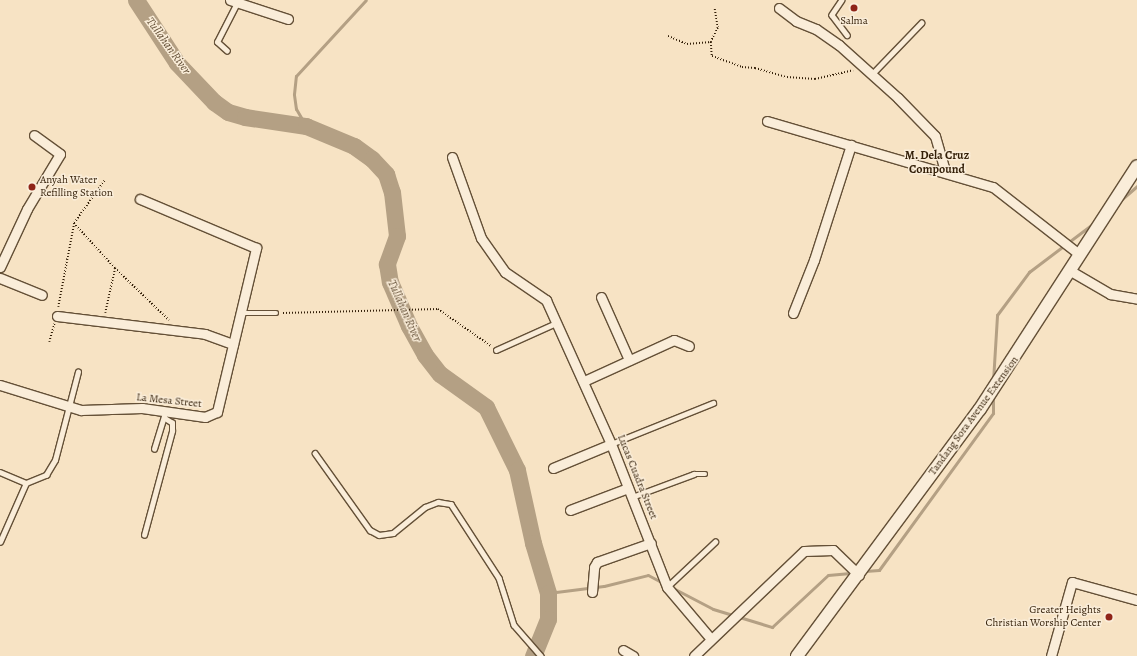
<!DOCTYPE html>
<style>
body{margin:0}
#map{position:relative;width:1137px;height:656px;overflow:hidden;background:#f7e3c4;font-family:Alegreya,serif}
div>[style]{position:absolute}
.stream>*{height:3px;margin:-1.5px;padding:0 1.5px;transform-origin:1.5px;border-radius:1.5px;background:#b4a084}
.river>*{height:17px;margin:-8.5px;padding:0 8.5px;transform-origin:8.5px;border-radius:8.5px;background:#b4a084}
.path>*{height:1.5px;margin-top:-0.75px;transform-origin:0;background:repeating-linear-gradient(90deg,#331f08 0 1px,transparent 0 3px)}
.roads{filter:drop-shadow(1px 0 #645037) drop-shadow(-1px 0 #645037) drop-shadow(0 1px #645037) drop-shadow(0 -1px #645037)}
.lane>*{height:4.5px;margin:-2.25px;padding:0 2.25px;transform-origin:2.25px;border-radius:2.25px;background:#faedd9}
.street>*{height:9px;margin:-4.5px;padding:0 4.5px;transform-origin:4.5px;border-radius:4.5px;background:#faedd9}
.secondary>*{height:12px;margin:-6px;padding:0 6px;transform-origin:6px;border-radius:6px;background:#faedd9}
.dots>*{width:11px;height:11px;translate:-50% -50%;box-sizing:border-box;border:2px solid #faedd9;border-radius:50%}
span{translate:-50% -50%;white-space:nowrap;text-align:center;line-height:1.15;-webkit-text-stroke:3px #faedd9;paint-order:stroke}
.poi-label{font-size:11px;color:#331f08}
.left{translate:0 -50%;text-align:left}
.right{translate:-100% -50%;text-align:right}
.street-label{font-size:11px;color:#331f08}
.water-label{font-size:12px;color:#604c33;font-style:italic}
.neighbourhood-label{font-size:12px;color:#331f08;font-weight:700}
</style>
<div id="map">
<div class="stream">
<i style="left:306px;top:126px;width:20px;rotate:-120deg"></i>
<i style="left:296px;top:109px;width:15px;rotate:-98deg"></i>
<i style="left:294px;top:94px;width:18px;rotate:-84deg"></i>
<i style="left:296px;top:76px;width:103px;rotate:-47.4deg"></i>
<i style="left:1122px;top:199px;width:20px;rotate:-41deg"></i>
<i style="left:993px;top:381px;width:66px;rotate:-86.5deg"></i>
<i style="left:997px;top:315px;width:54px;rotate:-53.3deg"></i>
<i style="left:1029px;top:272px;width:83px;rotate:-37.1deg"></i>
<i style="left:865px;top:571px;width:14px;rotate:-4deg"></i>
<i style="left:879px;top:570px;width:194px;rotate:-54deg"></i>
<i style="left:993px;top:413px;width:16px;rotate:-90deg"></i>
<i style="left:671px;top:587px;width:47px;rotate:27.6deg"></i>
<i style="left:713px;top:609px;width:62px;rotate:17deg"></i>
<i style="left:772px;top:627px;width:76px;rotate:-42.9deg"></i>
<i style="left:828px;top:575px;width:25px;rotate:-5deg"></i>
<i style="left:548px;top:593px;width:56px;rotate:-7.1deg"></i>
<i style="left:604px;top:586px;width:45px;rotate:-14deg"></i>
<i style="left:648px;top:575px;width:17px;rotate:28deg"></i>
</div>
<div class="river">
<i style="left:136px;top:0;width:75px;rotate:56.9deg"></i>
<i style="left:177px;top:63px;width:54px;rotate:46.5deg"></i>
<i style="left:214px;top:102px;width:17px;rotate:36deg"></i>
<i style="left:228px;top:112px;width:18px;rotate:16deg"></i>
<i style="left:245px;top:117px;width:62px;rotate:8.4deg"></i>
<i style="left:306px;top:126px;width:52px;rotate:22.6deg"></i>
<i style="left:354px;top:146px;width:22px;rotate:36deg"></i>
<i style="left:372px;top:159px;width:21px;rotate:47deg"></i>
<i style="left:386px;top:174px;width:19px;rotate:72deg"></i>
<i style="left:392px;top:192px;width:44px;rotate:83.5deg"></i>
<i style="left:397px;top:236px;width:30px;rotate:110deg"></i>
<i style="left:387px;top:264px;width:18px;rotate:81deg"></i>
<i style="left:390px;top:282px;width:48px;rotate:66.6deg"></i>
<i style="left:409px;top:326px;width:33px;rotate:61deg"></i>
<i style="left:425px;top:355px;width:24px;rotate:52deg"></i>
<i style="left:440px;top:374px;width:57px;rotate:35.7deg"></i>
<i style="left:486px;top:407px;width:70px;rotate:63.8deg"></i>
<i style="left:517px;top:470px;width:75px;rotate:77.6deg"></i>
<i style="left:533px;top:543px;width:52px;rotate:73.3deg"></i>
<i style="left:548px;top:593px;width:26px;rotate:90deg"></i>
<i style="left:548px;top:619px;width:40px;rotate:112deg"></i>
</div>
<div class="path">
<i style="left:715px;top:9px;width:19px;rotate:81deg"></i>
<i style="left:718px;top:28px;width:16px;rotate:117deg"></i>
<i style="left:711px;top:42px;width:14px;rotate:86deg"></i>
<i style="left:712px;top:56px;width:32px;rotate:20deg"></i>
<i style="left:742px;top:67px;width:13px;rotate:4deg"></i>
<i style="left:755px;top:68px;width:33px;rotate:16deg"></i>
<i style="left:787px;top:77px;width:28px;rotate:4deg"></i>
<i style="left:815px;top:79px;width:39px;rotate:-13deg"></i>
<i style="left:668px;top:36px;width:21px;rotate:23deg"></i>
<i style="left:687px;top:44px;width:24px;rotate:-5deg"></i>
<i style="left:74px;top:223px;width:61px;rotate:47.7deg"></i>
<i style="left:115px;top:268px;width:75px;rotate:43.9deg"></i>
<i style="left:58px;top:307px;width:86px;rotate:-79.2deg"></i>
<i style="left:74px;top:223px;width:52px;rotate:-54.5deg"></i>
<i style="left:105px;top:313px;width:46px;rotate:-77.5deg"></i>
<i style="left:283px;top:313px;width:155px;rotate:-1.5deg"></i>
<i style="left:438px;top:309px;width:65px;rotate:34.9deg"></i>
<i style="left:49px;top:342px;width:19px;rotate:-74deg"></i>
</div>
<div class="roads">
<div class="lane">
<i style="left:842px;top:0;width:18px;rotate:124deg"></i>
<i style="left:832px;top:15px;width:25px;rotate:53deg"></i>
<i style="left:227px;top:51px;width:13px;rotate:-138deg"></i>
<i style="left:217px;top:42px;width:44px;rotate:-62.9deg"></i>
<i style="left:872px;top:74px;width:71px;rotate:-46.1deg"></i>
<i style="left:240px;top:313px;width:36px"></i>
<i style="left:496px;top:350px;width:66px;rotate:-24.2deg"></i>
<i style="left:611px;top:444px;width:110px;rotate:-21.9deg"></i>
<i style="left:154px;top:449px;width:34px;rotate:-73deg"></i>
<i style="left:315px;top:453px;width:95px;rotate:54.5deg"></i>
<i style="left:370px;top:530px;width:10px;rotate:29deg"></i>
<i style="left:379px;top:535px;width:14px;rotate:-8deg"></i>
<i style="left:393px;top:533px;width:41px;rotate:-39.1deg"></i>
<i style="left:425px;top:507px;width:14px;rotate:-21deg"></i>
<i style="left:438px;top:502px;width:13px;rotate:9deg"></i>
<i style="left:451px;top:504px;width:88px;rotate:57deg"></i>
<i style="left:499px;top:578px;width:49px;rotate:72.3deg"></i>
<i style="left:514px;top:625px;width:41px;rotate:48.9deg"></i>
<i style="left:0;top:472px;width:28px;rotate:23deg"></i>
<i style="left:26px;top:483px;width:22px;rotate:-22deg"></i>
<i style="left:46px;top:475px;width:17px;rotate:-59deg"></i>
<i style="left:55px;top:460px;width:91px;rotate:-75.4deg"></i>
<i style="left:632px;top:497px;width:66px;rotate:-20.4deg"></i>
<i style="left:694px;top:474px;width:11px"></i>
<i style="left:144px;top:535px;width:108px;rotate:-74.9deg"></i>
<i style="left:172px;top:431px;width:8px;rotate:-90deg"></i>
<i style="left:172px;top:423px;width:9px;rotate:-148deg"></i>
<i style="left:0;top:542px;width:64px;rotate:-66.2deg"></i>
<i style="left:667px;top:587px;width:66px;rotate:-43.2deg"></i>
</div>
<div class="street">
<i style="left:230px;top:0;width:61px;rotate:18.1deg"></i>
<i style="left:779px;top:8px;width:21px;rotate:37deg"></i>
<i style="left:796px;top:21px;width:22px;rotate:22deg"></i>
<i style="left:816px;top:29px;width:28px;rotate:35deg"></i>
<i style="left:839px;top:45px;width:79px;rotate:41.9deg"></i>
<i style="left:898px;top:98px;width:53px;rotate:45.8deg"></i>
<i style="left:935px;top:136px;width:37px;rotate:74deg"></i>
<i style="left:767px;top:121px;width:235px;rotate:16.3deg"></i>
<i style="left:993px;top:187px;width:109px;rotate:37.9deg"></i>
<i style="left:452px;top:157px;width:86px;rotate:70.3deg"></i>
<i style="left:481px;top:238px;width:42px;rotate:54.8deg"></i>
<i style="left:505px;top:272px;width:50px;rotate:34.3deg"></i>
<i style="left:546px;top:300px;width:158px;rotate:65.7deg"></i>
<i style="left:611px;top:444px;width:154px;rotate:68.6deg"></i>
<i style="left:667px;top:587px;width:68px;rotate:49.8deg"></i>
<i style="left:0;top:267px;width:64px;rotate:-65deg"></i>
<i style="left:27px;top:209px;width:64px;rotate:-59deg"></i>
<i style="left:60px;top:154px;width:32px;rotate:-144deg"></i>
<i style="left:1069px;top:270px;width:48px;rotate:30.3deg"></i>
<i style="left:1110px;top:294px;width:27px;rotate:10deg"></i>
<i style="left:0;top:278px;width:45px;rotate:22deg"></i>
<i style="left:601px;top:297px;width:69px;rotate:66deg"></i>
<i style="left:793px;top:313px;width:57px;rotate:-68.4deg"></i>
<i style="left:814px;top:260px;width:121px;rotate:-72.2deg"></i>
<i style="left:57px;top:316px;width:149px;rotate:6.9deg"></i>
<i style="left:205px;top:334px;width:30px;rotate:20deg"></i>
<i style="left:584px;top:381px;width:99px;rotate:-24.5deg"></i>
<i style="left:674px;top:340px;width:16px;rotate:22deg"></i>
<i style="left:0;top:385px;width:85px;rotate:17.2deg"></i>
<i style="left:81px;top:410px;width:61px;rotate:-1.9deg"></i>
<i style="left:142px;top:408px;width:64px;rotate:8.1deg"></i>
<i style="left:205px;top:417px;width:13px;rotate:-23deg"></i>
<i style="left:217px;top:412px;width:169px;rotate:-76.6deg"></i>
<i style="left:256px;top:248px;width:126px;rotate:-157.1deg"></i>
<i style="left:553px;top:468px;width:63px;rotate:-22.5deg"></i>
<i style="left:570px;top:510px;width:62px;rotate:-20.8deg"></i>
<i style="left:592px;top:592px;width:25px;rotate:-85deg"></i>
<i style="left:594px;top:567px;width:6px;rotate:-59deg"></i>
<i style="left:597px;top:562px;width:57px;rotate:-19.4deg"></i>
<i style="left:623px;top:650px;width:12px;rotate:31deg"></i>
<i style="left:694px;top:656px;width:152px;rotate:-43.7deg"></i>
<i style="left:804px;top:551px;width:29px;rotate:-2deg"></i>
<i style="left:833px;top:550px;width:36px;rotate:44deg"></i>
<i style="left:1051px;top:656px;width:77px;rotate:-74.2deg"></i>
<i style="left:1072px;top:582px;width:67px;rotate:15.5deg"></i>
</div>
<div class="secondary">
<i style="left:797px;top:656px;width:307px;rotate:-53.5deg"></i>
<i style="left:980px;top:409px;width:289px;rotate:-57.1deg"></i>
</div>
</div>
<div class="dots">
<i style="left:854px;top:8px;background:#8f2418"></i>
<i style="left:32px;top:187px;background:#8f2418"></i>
<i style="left:1109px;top:617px;background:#8f2418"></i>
</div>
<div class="poi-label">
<span style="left:854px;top:21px">Salma</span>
<span class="left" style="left:40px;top:187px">Anyah Water<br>Refilling Station</span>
<span class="right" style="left:1101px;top:617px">Greater Heights<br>Christian Worship Center</span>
</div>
<div class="street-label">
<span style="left:169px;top:401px;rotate:6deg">La Mesa Street</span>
<span style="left:974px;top:416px;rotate:-54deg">Tandang Sora Avenue Extension</span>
<span style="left:637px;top:477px;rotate:68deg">Lucas Cuadra Street</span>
</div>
<div class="water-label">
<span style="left:168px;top:46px;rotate:54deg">Tullahan River</span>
<span style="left:404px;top:311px;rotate:66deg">Tullahan River</span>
</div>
<div class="neighbourhood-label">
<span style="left:937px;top:163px">M. Dela Cruz<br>Compound</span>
</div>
</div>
